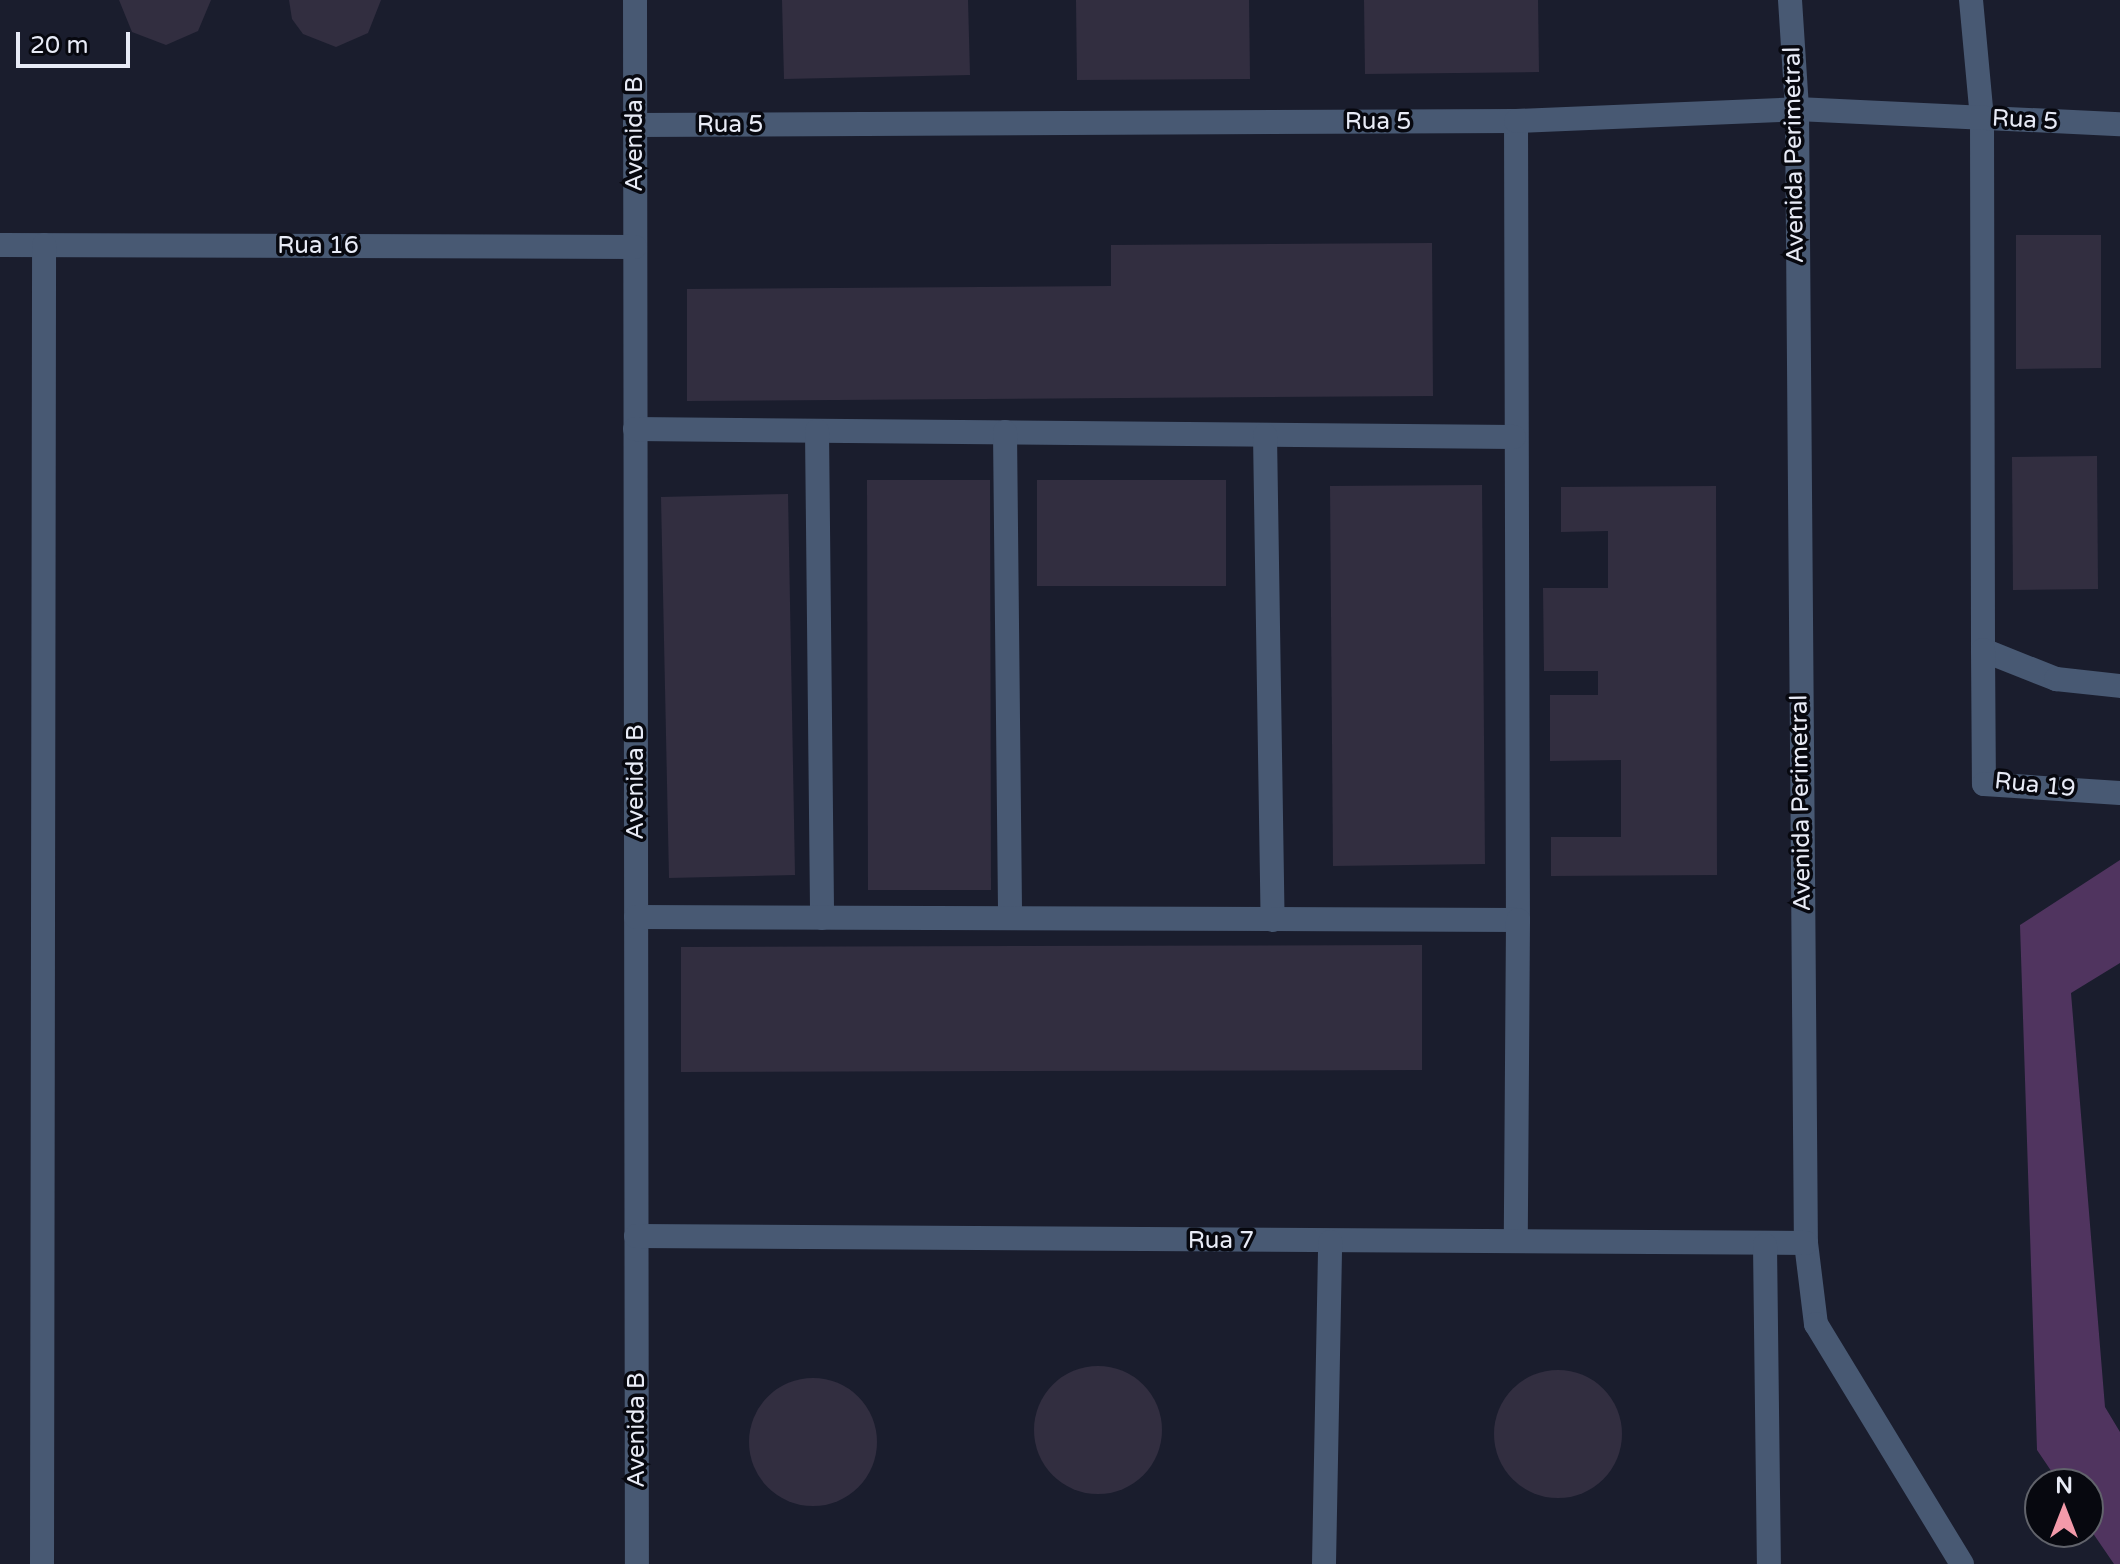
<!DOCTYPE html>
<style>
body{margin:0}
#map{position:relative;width:2120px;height:1564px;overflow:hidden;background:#1a1d2d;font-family:"Varela Round",sans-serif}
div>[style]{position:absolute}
.green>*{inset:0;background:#50345f}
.building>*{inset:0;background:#322e40}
.round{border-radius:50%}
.minor>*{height:24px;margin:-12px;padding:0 12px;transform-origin:12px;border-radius:12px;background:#485973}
span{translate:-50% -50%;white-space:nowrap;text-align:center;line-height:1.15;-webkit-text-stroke:7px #07080f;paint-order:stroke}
.street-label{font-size:24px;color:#e8ebf6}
.north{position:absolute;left:2024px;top:1468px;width:80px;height:80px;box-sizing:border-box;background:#07080f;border:2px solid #61636b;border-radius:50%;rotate:0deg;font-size:22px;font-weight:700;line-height:32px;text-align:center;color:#e8ebf6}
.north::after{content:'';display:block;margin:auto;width:28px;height:36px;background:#f39aaa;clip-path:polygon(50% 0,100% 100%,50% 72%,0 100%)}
.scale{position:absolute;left:16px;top:32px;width:114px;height:36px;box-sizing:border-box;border:4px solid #e8ebf6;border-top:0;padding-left:10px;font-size:24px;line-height:28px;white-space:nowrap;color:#e8ebf6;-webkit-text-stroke:6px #07080f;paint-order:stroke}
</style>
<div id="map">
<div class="green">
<i style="clip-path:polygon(2120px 860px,2120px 963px,2071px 993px,2105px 1407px,2120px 1432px,2120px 1564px,2114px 1564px,2088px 1526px,2088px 1484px,2060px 1484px,2037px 1450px,2020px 925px)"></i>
</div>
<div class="building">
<i style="clip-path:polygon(119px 0,211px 0,198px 31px,166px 45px,132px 32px)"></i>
<i style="clip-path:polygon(289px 0,381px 0,368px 33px,336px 47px,303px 34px,292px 19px)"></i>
<i style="clip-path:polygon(782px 0,968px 0,970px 75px,784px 79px)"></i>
<i style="clip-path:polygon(1076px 0,1249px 0,1250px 79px,1077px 80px)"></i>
<i style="clip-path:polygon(1364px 0,1538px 0,1539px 72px,1365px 74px)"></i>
<i style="clip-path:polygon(2016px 235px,2101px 235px,2101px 368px,2016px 369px)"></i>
<i style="clip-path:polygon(1432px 243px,1433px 396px,687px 401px,687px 289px,1111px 286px,1111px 245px)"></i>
<i style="clip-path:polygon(2097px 456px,2098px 589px,2013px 590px,2012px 457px)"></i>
<i style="clip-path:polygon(867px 480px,990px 480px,991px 890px,868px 890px)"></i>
<i style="clip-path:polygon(1037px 480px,1226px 480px,1226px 586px,1037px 586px)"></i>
<i style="clip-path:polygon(1482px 485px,1485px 864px,1333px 866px,1330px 486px)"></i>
<i style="clip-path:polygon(1716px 486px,1717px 875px,1551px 876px,1551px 837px,1621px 837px,1621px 760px,1550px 761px,1550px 695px,1598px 695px,1598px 671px,1544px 671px,1543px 588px,1608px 588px,1608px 531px,1561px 532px,1561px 487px)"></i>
<i style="clip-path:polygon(788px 494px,795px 875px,669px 878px,661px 497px)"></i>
<i style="clip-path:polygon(1422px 945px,1422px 1070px,681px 1072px,681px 947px)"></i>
<i class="round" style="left:1034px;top:1366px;width:128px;height:128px"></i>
<i class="round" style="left:1494px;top:1370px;width:128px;height:128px"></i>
<i class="round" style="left:749px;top:1378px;width:128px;height:128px"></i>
</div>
<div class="minor">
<i style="left:635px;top:0;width:1564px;rotate:89.93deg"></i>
<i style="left:1790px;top:0;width:109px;rotate:86.3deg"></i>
<i style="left:1797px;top:109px;width:1134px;rotate:89.55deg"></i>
<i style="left:1806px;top:1243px;width:82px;rotate:83deg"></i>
<i style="left:1816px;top:1324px;width:281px;rotate:58.7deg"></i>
<i style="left:1971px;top:0;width:119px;rotate:84.7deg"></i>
<i style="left:1982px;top:118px;width:532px;rotate:89.89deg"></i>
<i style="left:1983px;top:650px;width:79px;rotate:21.7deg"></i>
<i style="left:2056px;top:679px;width:64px;rotate:6.2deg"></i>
<i style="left:1516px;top:121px;width:799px;rotate:89.86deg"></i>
<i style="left:635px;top:125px;width:881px;rotate:-0.26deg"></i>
<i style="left:1516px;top:121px;width:281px;rotate:-2.4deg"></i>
<i style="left:1797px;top:109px;width:323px;rotate:2.7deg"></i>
<i style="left:0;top:245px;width:635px;rotate:0.18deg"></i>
<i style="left:635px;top:429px;width:879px;rotate:0.52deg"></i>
<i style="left:817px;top:431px;width:487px;rotate:89.4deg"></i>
<i style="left:1005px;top:432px;width:486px;rotate:89.4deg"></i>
<i style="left:1265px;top:435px;width:485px;rotate:89.1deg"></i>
<i style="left:1983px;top:650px;width:134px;rotate:89.6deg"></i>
<i style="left:1984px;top:784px;width:136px;rotate:3.8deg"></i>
<i style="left:636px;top:917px;width:882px;rotate:0.19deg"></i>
<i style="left:1518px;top:920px;width:319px;rotate:90.4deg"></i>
<i style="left:636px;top:1236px;width:1170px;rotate:0.34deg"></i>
<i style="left:1765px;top:1245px;width:319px;rotate:89.3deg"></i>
<i style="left:42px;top:1564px;width:1319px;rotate:-89.91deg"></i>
<i style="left:1324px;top:1564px;width:322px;rotate:-88.9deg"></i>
</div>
<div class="street-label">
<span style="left:2025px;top:120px;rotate:3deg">Rua 5</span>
<span style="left:1378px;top:122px">Rua 5</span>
<span style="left:730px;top:125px">Rua 5</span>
<span style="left:635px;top:134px;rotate:-90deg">Avenida B</span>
<span style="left:1794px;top:155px;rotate:-91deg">Avenida Perimetral</span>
<span style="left:318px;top:246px">Rua 16</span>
<span style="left:636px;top:782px;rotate:-90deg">Avenida B</span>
<span style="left:2035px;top:785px;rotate:6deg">Rua 19</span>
<span style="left:1801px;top:803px;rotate:-91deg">Avenida Perimetral</span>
<span style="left:1221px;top:1241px">Rua 7</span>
<span style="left:637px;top:1430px;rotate:-90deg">Avenida B</span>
</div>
<div class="north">N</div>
<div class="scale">20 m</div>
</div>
